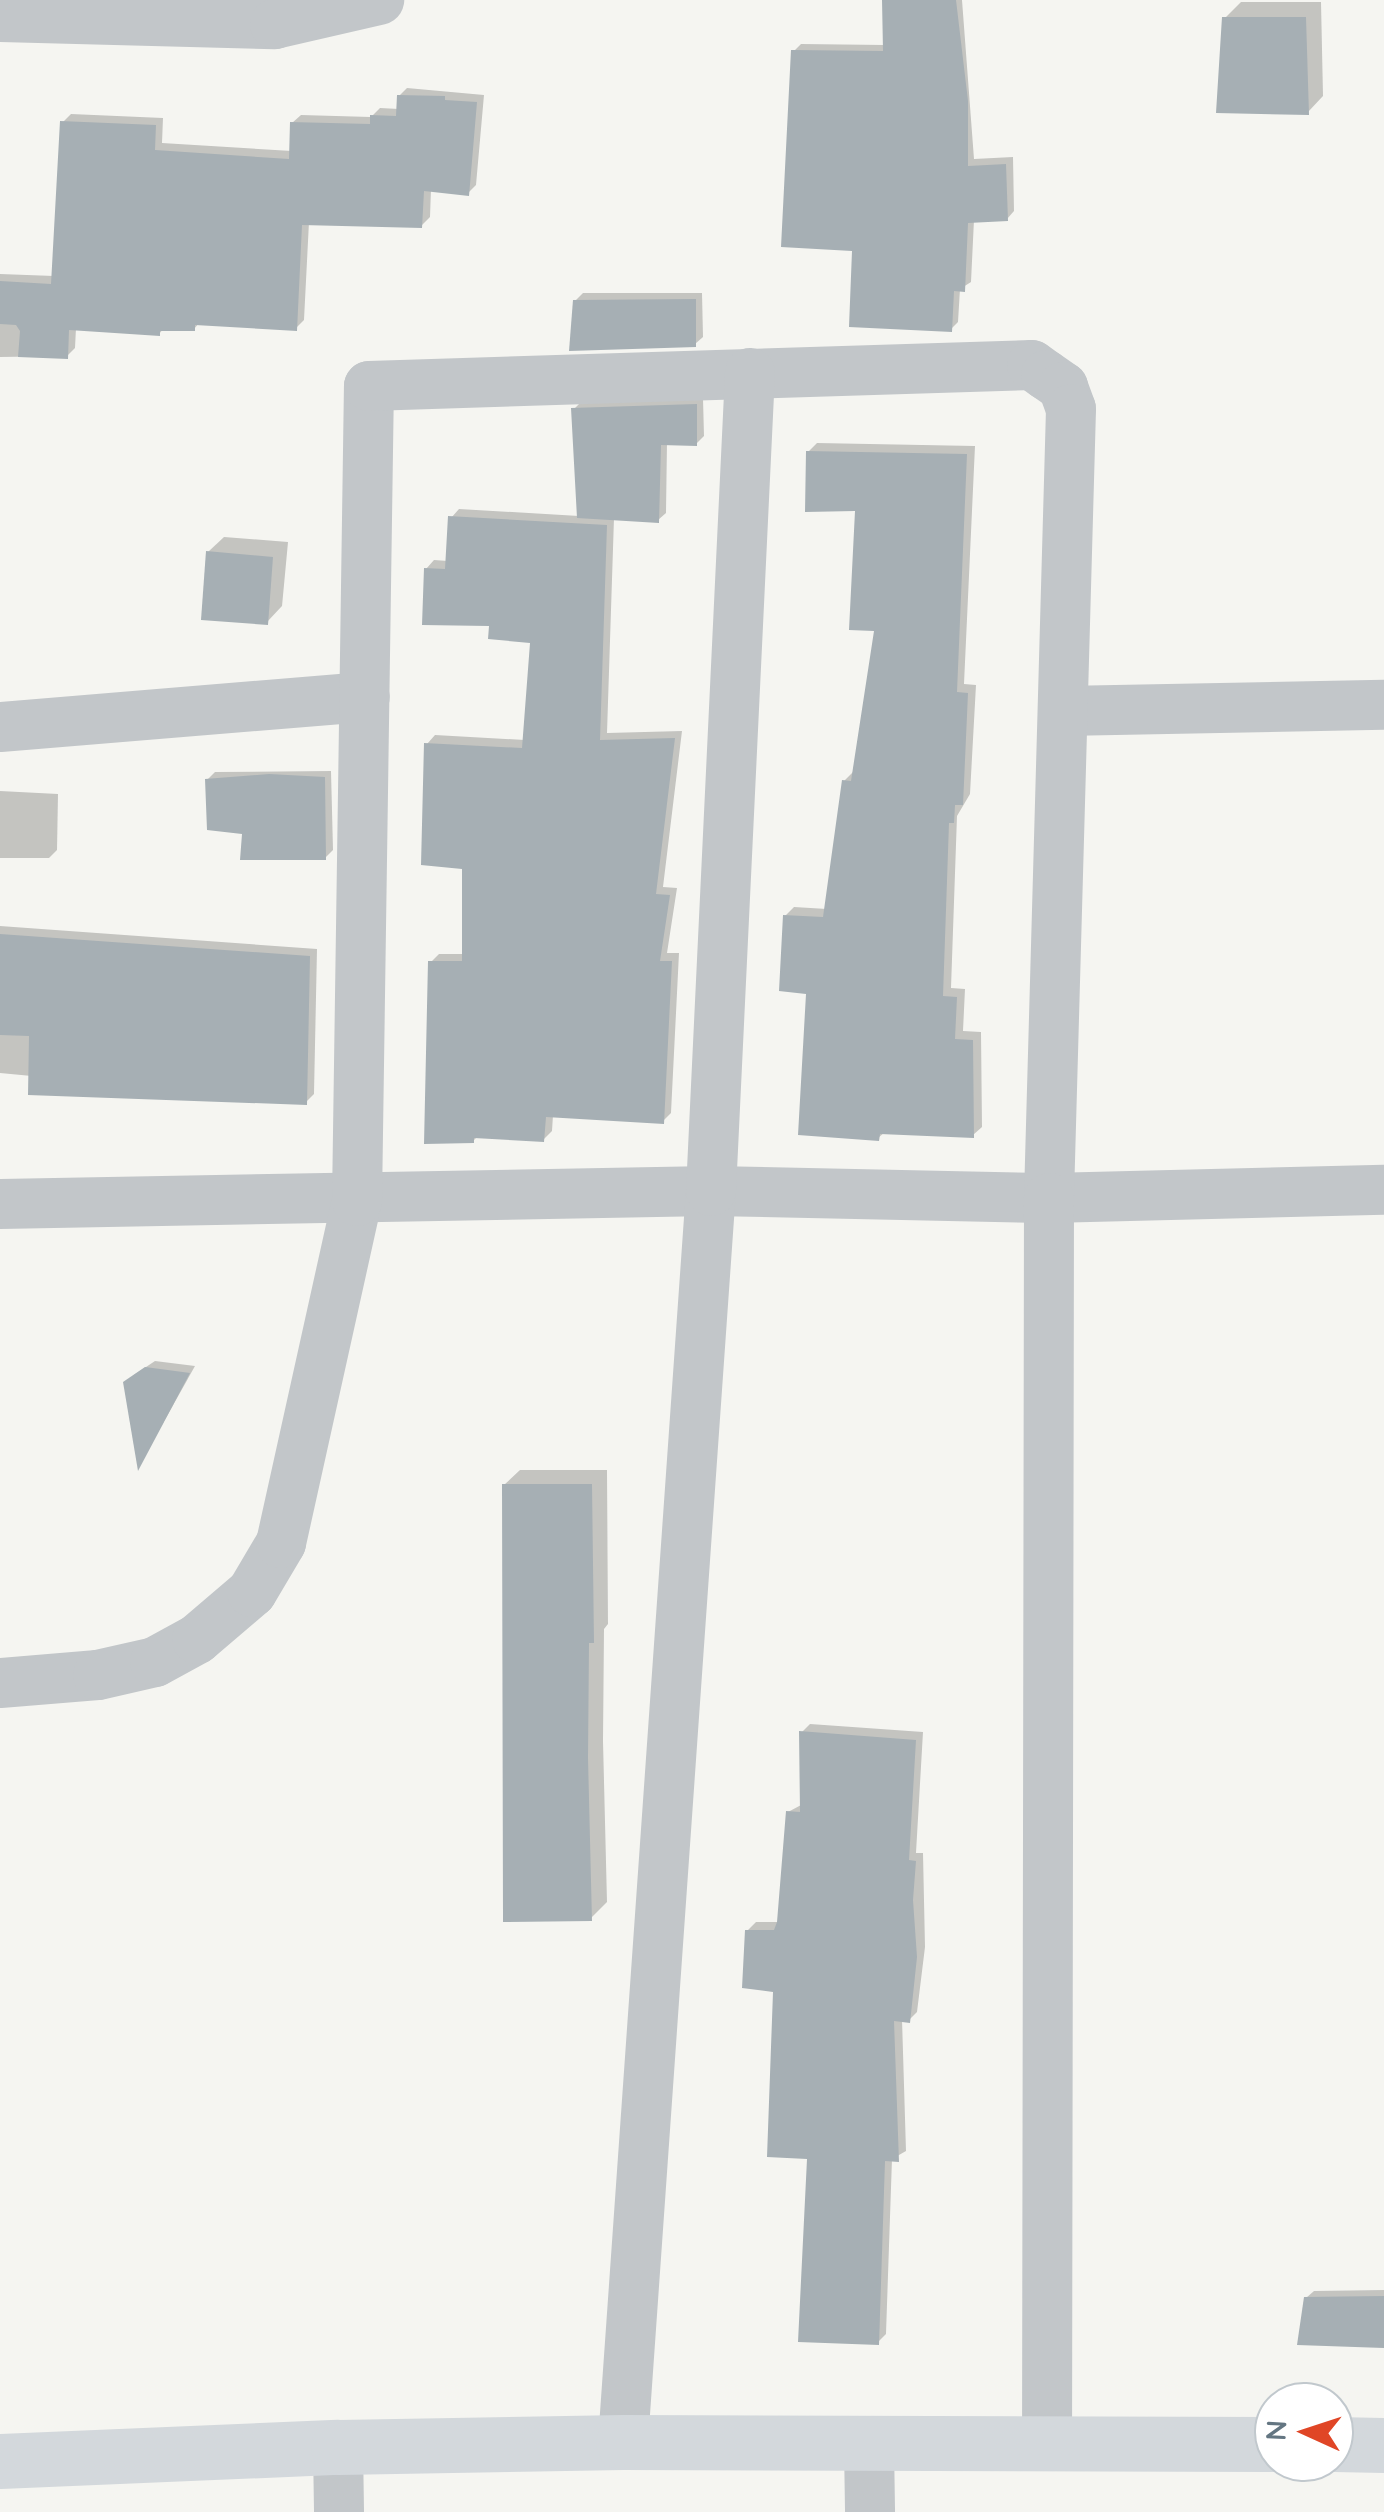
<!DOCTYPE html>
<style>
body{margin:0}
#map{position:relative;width:1384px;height:2512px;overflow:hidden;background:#f5f5f1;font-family:Quicksand,sans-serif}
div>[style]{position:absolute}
.shadow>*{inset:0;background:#0003}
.building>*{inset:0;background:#a6afb4}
.street>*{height:50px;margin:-25px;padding:0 25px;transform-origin:25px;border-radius:25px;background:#c2c6c9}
.secondary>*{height:55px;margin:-27.5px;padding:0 27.5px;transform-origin:27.5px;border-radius:27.5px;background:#d3d8dc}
span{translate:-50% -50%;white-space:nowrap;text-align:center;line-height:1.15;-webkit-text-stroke:10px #fff;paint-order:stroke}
.north{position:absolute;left:1254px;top:2382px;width:100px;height:100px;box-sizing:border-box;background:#fff;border:2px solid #c1c8cd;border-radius:50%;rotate:273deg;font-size:28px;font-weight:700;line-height:40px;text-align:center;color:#647682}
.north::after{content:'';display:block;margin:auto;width:35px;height:45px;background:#e04626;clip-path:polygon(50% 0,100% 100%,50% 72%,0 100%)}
</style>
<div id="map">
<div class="shadow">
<i style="clip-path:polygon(885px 0,962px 0,974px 159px,1013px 157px,1014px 211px,1007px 219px,974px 220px,971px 282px,960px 289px,958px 322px,951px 329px,855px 249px,794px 51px,801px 44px,885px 45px)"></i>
<i style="clip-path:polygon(1241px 2px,1321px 2px,1323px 96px,1308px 112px,1225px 18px)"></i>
<i style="clip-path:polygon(407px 88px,484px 95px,476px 185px,468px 193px,431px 189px,430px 217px,421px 226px,309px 222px,304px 320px,296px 328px,199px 323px,194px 329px,164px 328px,159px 334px,76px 328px,75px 348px,67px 356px,0 357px,0 274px,54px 276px,63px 122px,71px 114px,163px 118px,162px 143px,292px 151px,292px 123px,301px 115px,371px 117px,380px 108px,399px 109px,399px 96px)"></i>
<i style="clip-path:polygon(583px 293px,702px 293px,703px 337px,695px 344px,575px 301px)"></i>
<i style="clip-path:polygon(703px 398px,704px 436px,696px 444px,667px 443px,666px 513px,658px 520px,614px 518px,607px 733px,682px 731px,663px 887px,677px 888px,667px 953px,679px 953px,671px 1113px,663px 1121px,553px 1115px,552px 1131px,544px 1139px,478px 1136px,473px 1141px,431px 962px,439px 954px,464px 954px,465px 866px,427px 744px,435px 735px,525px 740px,533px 640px,492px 624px,426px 569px,434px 560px,448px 561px,451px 518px,459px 509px,579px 516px,574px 409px,581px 402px)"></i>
<i style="clip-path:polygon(817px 443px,975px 446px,964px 684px,976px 685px,970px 794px,957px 816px,951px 988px,965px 989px,963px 1031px,981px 1032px,982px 1127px,973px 1135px,885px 1132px,878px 1138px,808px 991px,785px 916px,794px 907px,827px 909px,844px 781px,853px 772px,877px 629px,857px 509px,808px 452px)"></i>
<i style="clip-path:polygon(224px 537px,288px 542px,282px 606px,267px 622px,208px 552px)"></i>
<i style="clip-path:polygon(331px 771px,333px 850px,325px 858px,244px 832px,207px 780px,215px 772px)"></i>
<i style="clip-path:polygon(0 791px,58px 794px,57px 850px,49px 858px,0 858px)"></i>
<i style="clip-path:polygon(0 926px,317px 949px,314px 1094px,306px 1102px,0 1073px)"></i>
<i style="clip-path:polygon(155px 1361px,195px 1366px,139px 1466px,134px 1375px)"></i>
<i style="clip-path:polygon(520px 1470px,607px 1470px,608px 1624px,604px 1629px,603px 1741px,607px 1902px,591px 1918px,504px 1485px)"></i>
<i style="clip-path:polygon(810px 1724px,923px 1732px,916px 1853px,923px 1853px,925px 1947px,917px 2012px,909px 2020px,902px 2019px,906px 2151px,892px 2159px,886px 2334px,878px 2342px,810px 2157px,774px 1987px,747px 1931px,756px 1922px,779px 1922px,788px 1812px,803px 1804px,802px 1732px)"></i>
<i style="clip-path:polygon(1384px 2290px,1384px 2344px,1306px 2298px,1314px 2291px)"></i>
</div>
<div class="building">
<i style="clip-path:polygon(882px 0,956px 0,968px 101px,968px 166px,1006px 164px,1008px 221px,968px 223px,965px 292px,954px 291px,952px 332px,849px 327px,852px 251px,781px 247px,791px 50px,883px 51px)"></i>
<i style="clip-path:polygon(1222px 17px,1306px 17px,1309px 115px,1216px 113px)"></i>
<i style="clip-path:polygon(397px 95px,445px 96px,445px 100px,477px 102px,469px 196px,424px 191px,422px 228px,302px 225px,297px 331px,195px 325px,195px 331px,160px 331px,160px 336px,69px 330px,68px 359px,18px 357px,20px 331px,16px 325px,0 324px,0 281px,51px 284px,60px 121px,156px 125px,155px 150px,289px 159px,290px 122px,370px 124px,370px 115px,396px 116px)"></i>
<i style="clip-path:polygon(696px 299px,696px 347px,569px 351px,573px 300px)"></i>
<i style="clip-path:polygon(697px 404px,697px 446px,661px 445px,659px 523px,577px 518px,571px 408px)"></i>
<i style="clip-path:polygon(806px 451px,967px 454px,957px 692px,968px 693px,963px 805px,955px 805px,954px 823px,949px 823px,943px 996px,957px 997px,955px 1039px,973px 1040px,974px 1138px,880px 1134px,879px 1141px,798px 1135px,806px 994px,779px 991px,783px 915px,823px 917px,842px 780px,851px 781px,874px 631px,849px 630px,855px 511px,805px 512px)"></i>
<i style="clip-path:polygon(448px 516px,607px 525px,600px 740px,675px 738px,656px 894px,670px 895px,660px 961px,672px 961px,664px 1124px,546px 1117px,544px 1142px,474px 1138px,474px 1143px,424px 1144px,428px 961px,462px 961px,462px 869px,421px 865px,424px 743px,522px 748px,530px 643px,488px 639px,489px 626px,422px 625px,424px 568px,445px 569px)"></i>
<i style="clip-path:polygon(206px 551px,273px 557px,268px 625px,201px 620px)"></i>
<i style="clip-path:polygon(269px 774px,325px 777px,326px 860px,240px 860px,242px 834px,207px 830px,205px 779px)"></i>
<i style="clip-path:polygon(0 934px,310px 956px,307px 1105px,28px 1095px,29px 1036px,0 1035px)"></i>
<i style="clip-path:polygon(145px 1367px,190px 1373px,138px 1471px,123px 1382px)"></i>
<i style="clip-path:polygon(502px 1484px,592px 1484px,594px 1643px,589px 1643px,588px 1758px,592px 1921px,503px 1922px)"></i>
<i style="clip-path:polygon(799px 1731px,916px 1740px,909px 1860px,916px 1861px,913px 1900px,917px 1957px,910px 2023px,894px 2021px,899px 2162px,885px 2161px,879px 2345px,798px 2342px,807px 2159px,767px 2157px,773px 1992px,742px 1988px,745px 1930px,774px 1930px,777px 1922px,786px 1811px,800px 1812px)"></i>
<i style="clip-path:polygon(1384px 2296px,1384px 2348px,1297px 2345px,1304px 2297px)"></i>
</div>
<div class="street">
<i style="left:0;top:17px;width:275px;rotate:1.5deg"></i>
<i style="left:275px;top:24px;width:107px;rotate:-13deg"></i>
<i style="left:1063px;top:711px;width:321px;rotate:-1.1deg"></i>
<i style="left:0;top:727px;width:366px;rotate:-4.7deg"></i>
<i style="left:0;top:1204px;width:711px;rotate:-1.05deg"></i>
<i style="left:711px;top:1191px;width:338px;rotate:1.2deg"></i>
<i style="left:1049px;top:1198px;width:335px;rotate:-1.4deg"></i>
<i style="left:0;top:1683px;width:98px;rotate:-4.7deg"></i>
<i style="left:98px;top:1675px;width:58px;rotate:-12.8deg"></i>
<i style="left:155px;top:1662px;width:48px;rotate:-28.7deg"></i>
<i style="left:197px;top:1639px;width:72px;rotate:-40.5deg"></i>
<i style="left:252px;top:1592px;width:57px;rotate:-59.4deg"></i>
<i style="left:281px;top:1543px;width:350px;rotate:-77.5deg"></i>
<i style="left:357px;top:1201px;width:815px;rotate:-89.16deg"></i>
<i style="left:369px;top:386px;width:663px;rotate:-1.81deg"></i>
<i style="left:1032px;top:365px;width:17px;rotate:36deg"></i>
<i style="left:1046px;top:375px;width:21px;rotate:35deg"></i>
<i style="left:1063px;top:387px;width:23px;rotate:70deg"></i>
<i style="left:1071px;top:409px;width:789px;rotate:91.6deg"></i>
<i style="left:1049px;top:1198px;width:1245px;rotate:90.09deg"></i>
<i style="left:623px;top:2442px;width:1254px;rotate:-85.98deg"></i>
<i style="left:711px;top:1191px;width:819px;rotate:-87.27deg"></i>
<i style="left:869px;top:2446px;width:66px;rotate:89.1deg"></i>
<i style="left:338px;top:2447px;width:65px;rotate:89.1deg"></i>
</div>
<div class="secondary">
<i style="left:1334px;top:2444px;width:50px;rotate:1.1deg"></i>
<i style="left:0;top:2461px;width:338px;rotate:-2.4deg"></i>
<i style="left:338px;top:2447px;width:285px;rotate:-1deg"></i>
<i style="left:623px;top:2442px;width:651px;rotate:0.18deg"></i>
</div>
<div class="north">N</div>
</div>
